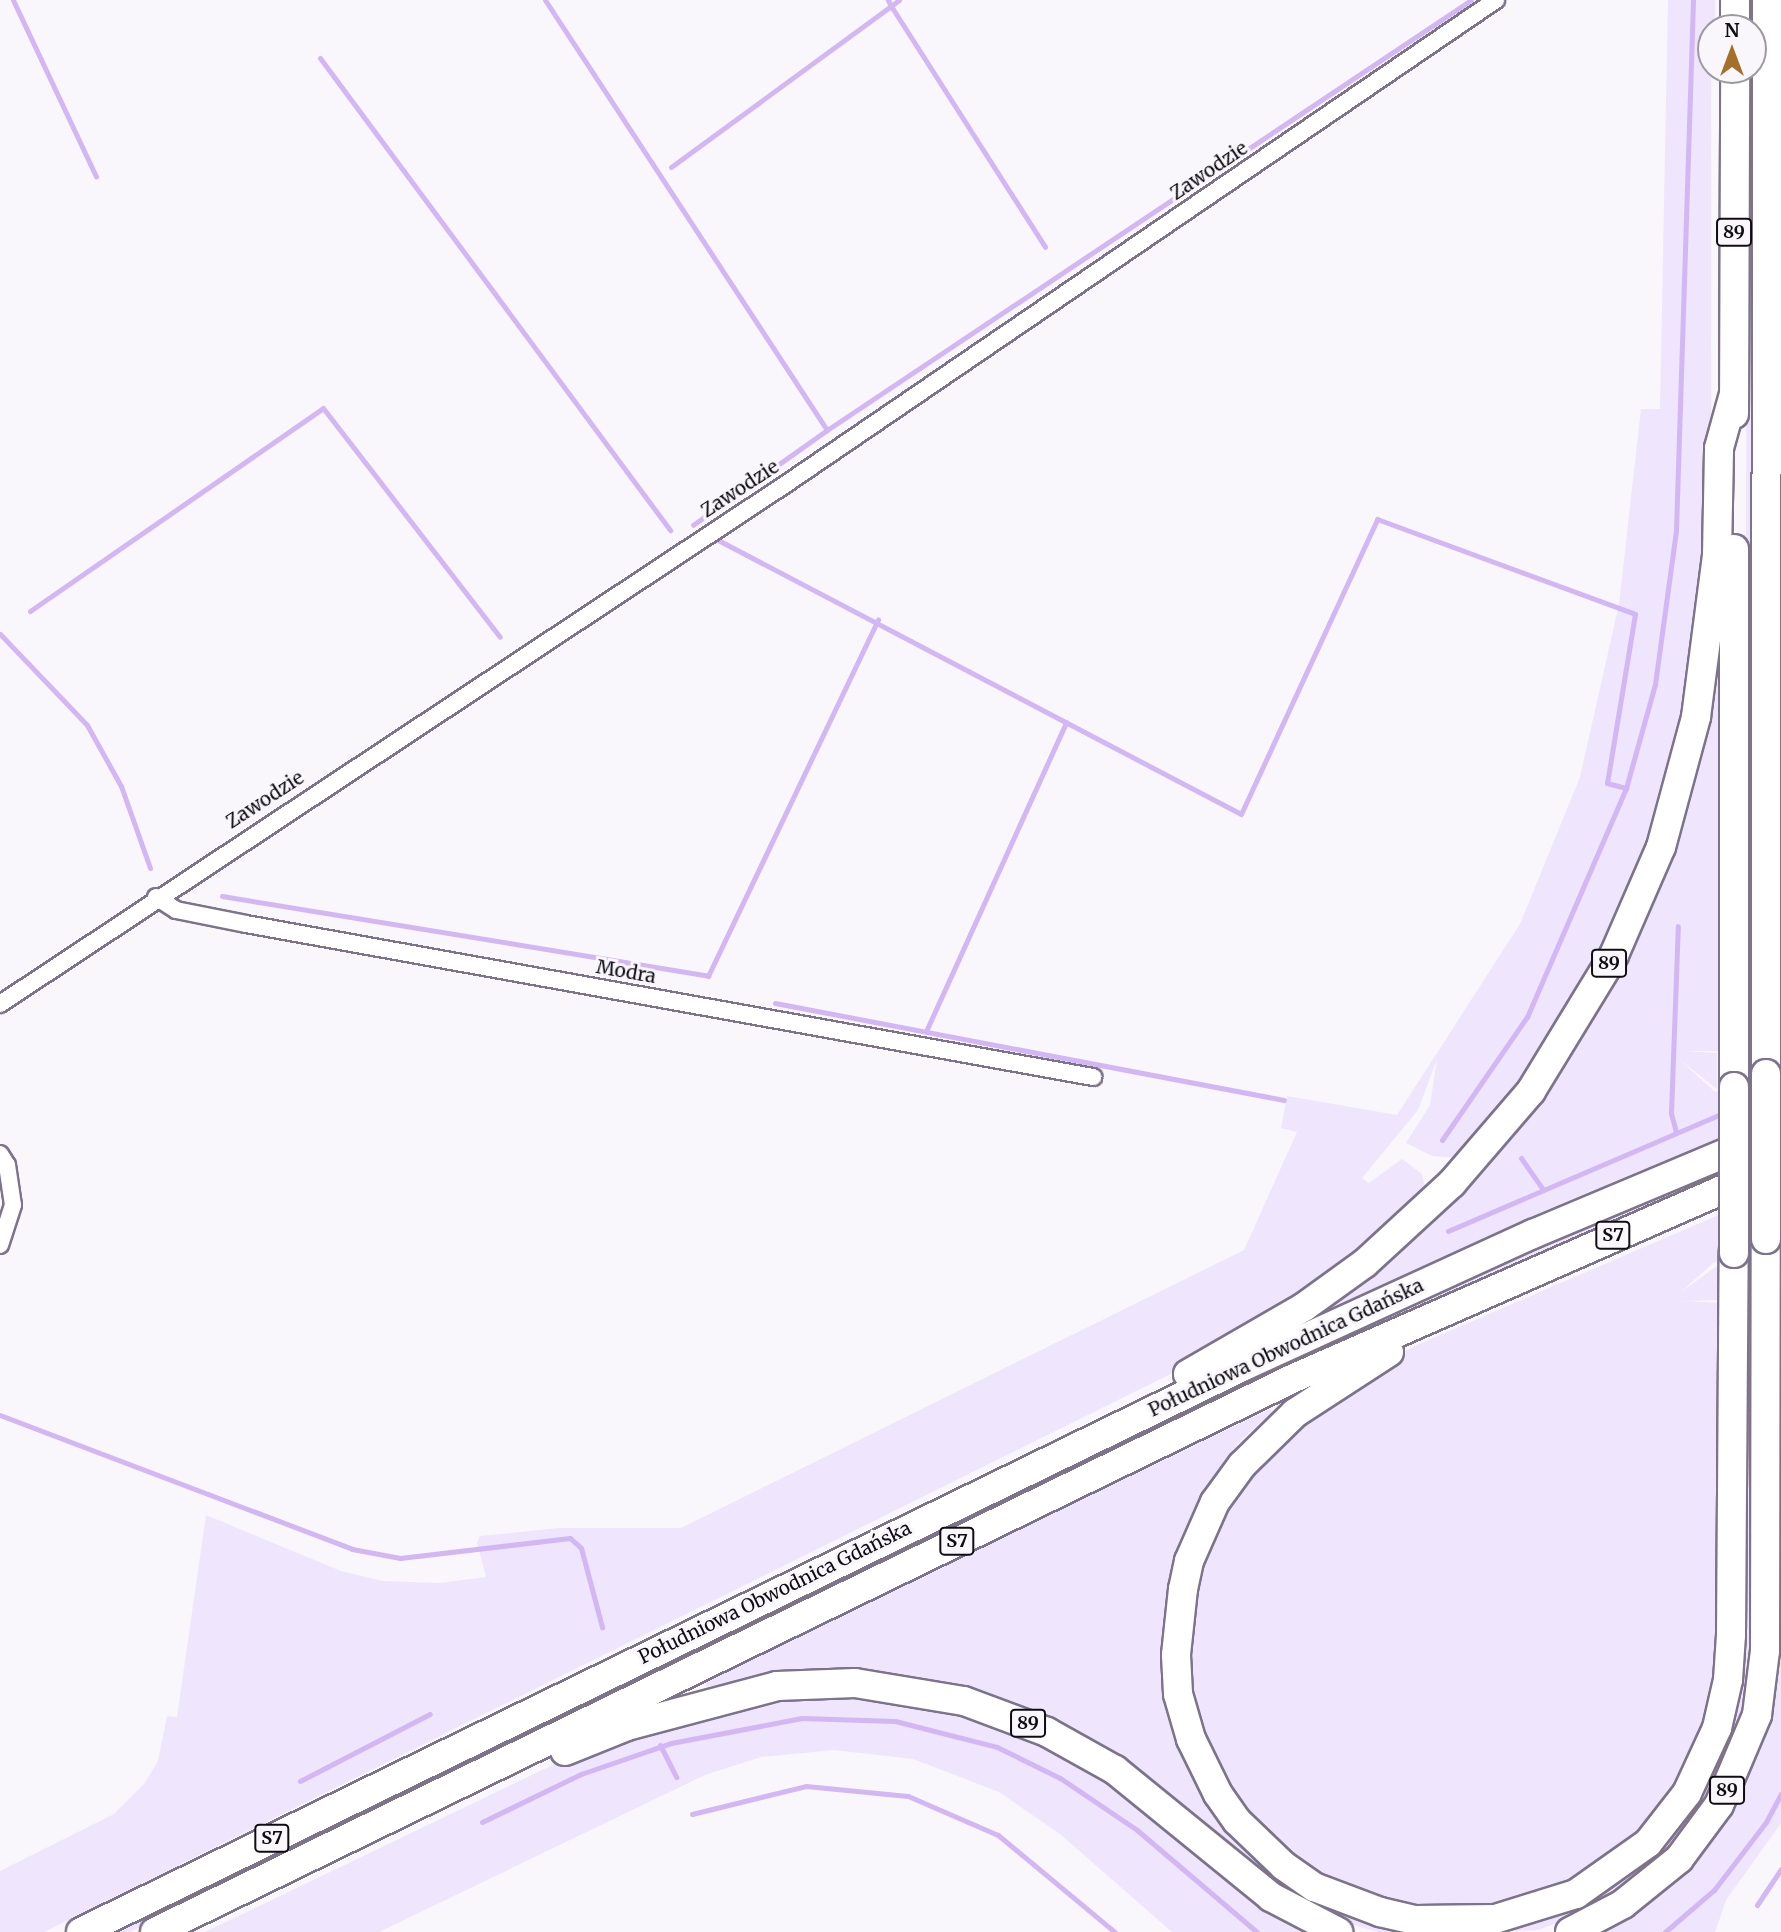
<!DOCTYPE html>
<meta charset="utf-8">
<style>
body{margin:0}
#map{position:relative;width:1781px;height:1932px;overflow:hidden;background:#f9f7fc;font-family:Merriweather,serif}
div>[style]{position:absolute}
.green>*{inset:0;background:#efe5fc}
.stream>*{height:5px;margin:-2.5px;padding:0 2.5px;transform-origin:2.5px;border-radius:2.5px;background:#d3b6f4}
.roads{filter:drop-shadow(2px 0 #7d738a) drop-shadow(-2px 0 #7d738a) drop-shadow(0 2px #7d738a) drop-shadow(0 -2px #7d738a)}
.street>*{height:16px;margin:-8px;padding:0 8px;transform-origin:8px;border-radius:8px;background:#fff}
.highway>*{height:28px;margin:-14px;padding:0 14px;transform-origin:14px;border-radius:14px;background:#fff}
.bridges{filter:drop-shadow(2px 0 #7d738a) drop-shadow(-2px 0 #7d738a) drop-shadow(0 2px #7d738a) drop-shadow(0 -2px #7d738a)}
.highway-bridge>*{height:28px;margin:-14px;padding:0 14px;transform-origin:14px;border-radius:14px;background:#fff}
span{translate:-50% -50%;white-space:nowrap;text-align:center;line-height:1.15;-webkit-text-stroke:6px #f9f7fc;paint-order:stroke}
.shield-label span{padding:2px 5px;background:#f9f7fc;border:2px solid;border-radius:5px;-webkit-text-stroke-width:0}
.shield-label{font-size:18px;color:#100c14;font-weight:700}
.street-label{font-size:19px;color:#100c14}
.north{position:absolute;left:1697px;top:14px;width:70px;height:70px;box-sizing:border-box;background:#f9f7fc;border:2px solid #9c999f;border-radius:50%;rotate:0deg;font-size:19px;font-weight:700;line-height:28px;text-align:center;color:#100c14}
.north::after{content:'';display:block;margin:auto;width:24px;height:32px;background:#a56f2a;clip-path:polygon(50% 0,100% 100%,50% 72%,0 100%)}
</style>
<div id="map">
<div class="green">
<i style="clip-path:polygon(1668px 0,1715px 0,1715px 28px,1711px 28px,1711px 516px,1698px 667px,1633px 894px,1551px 1045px,1461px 1158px,1432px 1156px,1406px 1143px,1430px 1105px,1437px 1059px,1418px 1110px,1362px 1178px,1369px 1183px,1402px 1159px,1422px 1174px,1426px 1192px,1345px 1267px,1209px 1355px,44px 1932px,0 1932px,0 1871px,114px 1814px,144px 1784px,158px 1761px,167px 1716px,177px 1717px,206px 1515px,341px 1571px,383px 1581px,439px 1583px,486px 1577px,477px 1543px,480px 1536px,559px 1528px,681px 1528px,1244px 1250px,1297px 1132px,1281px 1128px,1287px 1096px,1397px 1115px,1520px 924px,1580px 777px,1619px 604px,1641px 409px,1660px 409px)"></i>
<i style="clip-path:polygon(1746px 0,1756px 0,1755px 1051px,1746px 1051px,1746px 70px,1753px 70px,1753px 28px,1746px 28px)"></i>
<i style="clip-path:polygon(1779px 432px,1781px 1023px,1779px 1023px)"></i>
<i style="clip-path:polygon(1718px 648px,1722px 648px,1723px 1051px,1681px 1051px,1717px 1053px,1717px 1089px,1679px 1059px,1715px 1092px,1781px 1067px,1781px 1112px,1548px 1209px,1310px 1318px,1349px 1284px,1601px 998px)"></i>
<i style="clip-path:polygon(1781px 1142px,1781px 1153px,902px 1555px,130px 1932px,106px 1932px,1097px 1449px,1499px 1261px)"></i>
<i style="clip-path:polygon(1781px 1188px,1781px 1235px,1713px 1263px,1681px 1292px,1717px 1266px,1717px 1300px,1681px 1301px,1722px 1303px,1721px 1625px,1711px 1705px,1689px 1766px,1646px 1827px,1576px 1880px,1518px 1902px,1457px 1910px,1401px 1905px,1333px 1881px,1303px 1864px,1266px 1834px,1236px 1799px,1211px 1754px,1193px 1704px,1186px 1648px,1204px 1545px,1256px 1459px,1370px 1370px,1417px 1345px)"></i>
<i style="clip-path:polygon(1777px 1273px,1781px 1273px,1781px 1823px,1726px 1900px,1715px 1932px,1598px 1932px,1743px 1784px)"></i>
<i style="clip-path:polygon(1745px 1274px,1754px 1274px,1753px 1636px,1740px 1724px,1704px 1805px,1661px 1859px,1634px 1881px,1572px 1917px,1538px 1930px,1483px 1932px,1569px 1910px,1629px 1874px,1655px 1851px,1697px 1799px,1720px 1754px,1727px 1738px)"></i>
<i style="clip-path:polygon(1270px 1409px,1272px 1412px,1239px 1442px,1208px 1484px,1173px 1561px,1162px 1642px,1174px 1725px,1313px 1898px,1349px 1915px,1421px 1932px,1377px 1932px,1347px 1923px,1275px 1885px,1042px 1718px,757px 1678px,707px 1687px,705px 1682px,735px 1666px)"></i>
<i style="clip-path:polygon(849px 1695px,942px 1708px,1031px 1737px,1105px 1779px,1270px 1911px,1308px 1932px,1172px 1932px,1060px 1834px,999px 1792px,913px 1759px,834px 1750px,761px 1757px,705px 1775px,379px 1932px,205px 1932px,584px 1750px,754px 1701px)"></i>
</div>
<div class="stream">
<i style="left:13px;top:0;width:195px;rotate:64.8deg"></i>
<i style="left:545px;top:0;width:514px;rotate:56.74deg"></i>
<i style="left:827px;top:430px;width:164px;rotate:144.7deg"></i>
<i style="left:899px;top:0;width:10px;rotate:143deg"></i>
<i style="left:891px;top:6px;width:286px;rotate:57.4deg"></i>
<i style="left:320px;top:58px;width:588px;rotate:53.44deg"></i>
<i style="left:671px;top:167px;width:273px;rotate:-36.2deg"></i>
<i style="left:891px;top:6px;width:7px;rotate:-117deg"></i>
<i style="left:827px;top:430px;width:774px;rotate:-33.73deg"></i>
<i style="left:718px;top:540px;width:590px;rotate:27.65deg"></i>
<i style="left:1241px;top:814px;width:325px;rotate:-65.2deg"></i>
<i style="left:1377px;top:519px;width:275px;rotate:20.2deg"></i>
<i style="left:1635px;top:614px;width:171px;rotate:99.4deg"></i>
<i style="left:1607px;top:783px;width:20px;rotate:15deg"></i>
<i style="left:30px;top:611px;width:356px;rotate:-34.7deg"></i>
<i style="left:323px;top:408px;width:289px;rotate:52.3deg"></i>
<i style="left:0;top:634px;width:126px;rotate:46.3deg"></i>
<i style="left:87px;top:725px;width:70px;rotate:60.9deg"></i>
<i style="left:121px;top:786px;width:87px;rotate:70.5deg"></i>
<i style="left:222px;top:896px;width:493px;rotate:9.3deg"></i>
<i style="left:708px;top:976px;width:395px;rotate:-64.5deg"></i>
<i style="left:775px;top:1003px;width:518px;rotate:10.79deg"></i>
<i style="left:927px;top:1029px;width:337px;rotate:-65.6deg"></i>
<i style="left:1676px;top:1132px;width:20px;rotate:-105deg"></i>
<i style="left:1671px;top:1113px;width:187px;rotate:-87.9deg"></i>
<i style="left:1442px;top:1140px;width:150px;rotate:-55.4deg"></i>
<i style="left:1527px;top:1017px;width:249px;rotate:-66.6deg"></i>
<i style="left:1626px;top:788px;width:108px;rotate:-74.4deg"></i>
<i style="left:1655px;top:684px;width:155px;rotate:-82.2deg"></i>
<i style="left:1676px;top:530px;width:530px;rotate:-88.16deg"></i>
<i style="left:1521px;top:1158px;width:38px;rotate:55deg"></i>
<i style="left:1448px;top:1231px;width:302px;rotate:-23.2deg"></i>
<i style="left:0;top:1415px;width:377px;rotate:20.8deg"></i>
<i style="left:352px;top:1549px;width:49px;rotate:10.6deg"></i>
<i style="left:400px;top:1558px;width:171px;rotate:-6.7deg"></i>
<i style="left:570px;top:1538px;width:15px;rotate:42deg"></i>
<i style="left:581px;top:1548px;width:82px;rotate:75.1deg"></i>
<i style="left:660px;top:1745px;width:36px;rotate:63deg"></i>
<i style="left:300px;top:1781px;width:146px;rotate:-27.3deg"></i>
<i style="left:692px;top:1814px;width:117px;rotate:-13.8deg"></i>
<i style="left:806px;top:1786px;width:102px;rotate:5.6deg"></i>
<i style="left:908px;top:1796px;width:98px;rotate:23.4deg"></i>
<i style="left:998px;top:1835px;width:152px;rotate:39.7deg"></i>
<i style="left:482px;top:1822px;width:110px;rotate:-25.9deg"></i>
<i style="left:581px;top:1774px;width:95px;rotate:-19deg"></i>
<i style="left:671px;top:1743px;width:133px;rotate:-10.8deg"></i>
<i style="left:802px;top:1718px;width:93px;rotate:1.8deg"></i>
<i style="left:895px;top:1721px;width:105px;rotate:14.3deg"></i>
<i style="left:997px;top:1747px;width:70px;rotate:26.2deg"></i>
<i style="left:1060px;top:1778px;width:93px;rotate:34deg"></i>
<i style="left:1137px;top:1830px;width:157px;rotate:40.4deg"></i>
<i style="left:1757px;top:1905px;width:43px;rotate:-56.3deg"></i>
<i style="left:1665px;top:1932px;width:65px;rotate:-40.6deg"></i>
<i style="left:1714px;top:1890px;width:86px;rotate:-52.6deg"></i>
<i style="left:1766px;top:1822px;width:32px;rotate:-62deg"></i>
</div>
<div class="roads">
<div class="street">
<i style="left:156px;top:897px;width:24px;rotate:33deg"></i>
<i style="left:176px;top:910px;width:71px;rotate:11.3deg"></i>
<i style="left:246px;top:924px;width:861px;rotate:10.24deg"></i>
<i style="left:0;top:1004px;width:939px;rotate:-33.49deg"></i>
<i style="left:783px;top:486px;width:863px;rotate:-34.28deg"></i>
<i style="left:0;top:1154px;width:13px;rotate:58deg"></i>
<i style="left:7px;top:1165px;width:40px;rotate:81.5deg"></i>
<i style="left:13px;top:1205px;width:42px;rotate:108deg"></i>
</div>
<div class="highway">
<i style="left:1735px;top:28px;width:28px;rotate:-90deg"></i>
<i style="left:1734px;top:414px;width:344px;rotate:-89.8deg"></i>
<i style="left:1766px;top:1074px;width:1074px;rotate:-89.95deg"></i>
<i style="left:1734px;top:1087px;width:538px;rotate:-90deg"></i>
<i style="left:1389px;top:1352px;width:112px;rotate:147deg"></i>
<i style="left:1295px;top:1413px;width:74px;rotate:135.5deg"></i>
<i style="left:1242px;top:1465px;width:46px;rotate:126.1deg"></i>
<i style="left:1215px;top:1502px;width:64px;rotate:113.8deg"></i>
<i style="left:1189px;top:1561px;width:29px;rotate:102deg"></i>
<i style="left:1183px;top:1589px;width:66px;rotate:96.1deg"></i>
<i style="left:1176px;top:1655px;width:39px;rotate:87deg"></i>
<i style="left:1178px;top:1694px;width:47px;rotate:73.9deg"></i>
<i style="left:1191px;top:1739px;width:61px;rotate:63.9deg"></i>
<i style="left:1218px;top:1794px;width:33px;rotate:55deg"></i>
<i style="left:1237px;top:1821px;width:65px;rotate:43.8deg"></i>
<i style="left:1284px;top:1866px;width:37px;rotate:35deg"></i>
<i style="left:1314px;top:1887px;width:71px;rotate:20.7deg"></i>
<i style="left:1380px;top:1912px;width:37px;rotate:13deg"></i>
<i style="left:1416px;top:1920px;width:79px;rotate:-0.7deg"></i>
<i style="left:1495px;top:1919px;width:85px;rotate:-17.2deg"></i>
<i style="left:1576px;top:1894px;width:88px;rotate:-35.3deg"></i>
<i style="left:1648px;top:1843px;width:63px;rotate:-52deg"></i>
<i style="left:1687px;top:1793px;width:72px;rotate:-65.2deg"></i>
<i style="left:1717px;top:1728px;width:49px;rotate:-77.1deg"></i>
<i style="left:1728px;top:1680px;width:45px;rotate:-86.2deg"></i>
<i style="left:1731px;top:1635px;width:382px;rotate:-89.6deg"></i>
<i style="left:1188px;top:1374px;width:134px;rotate:-30deg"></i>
<i style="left:1304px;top:1307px;width:75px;rotate:-35.8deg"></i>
<i style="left:1365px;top:1263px;width:118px;rotate:-42.6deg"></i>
<i style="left:1452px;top:1183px;width:121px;rotate:-49.3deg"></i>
<i style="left:1531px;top:1091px;width:159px;rotate:-58.6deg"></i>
<i style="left:1614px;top:955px;width:118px;rotate:-66.5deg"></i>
<i style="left:1661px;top:847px;width:135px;rotate:-74.9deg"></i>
<i style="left:1696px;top:717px;width:163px;rotate:-82.6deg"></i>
<i style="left:1717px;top:555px;width:107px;rotate:-88.9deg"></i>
<i style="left:1719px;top:448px;width:56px;rotate:-74.5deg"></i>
<i style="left:565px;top:1751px;width:67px;rotate:-22deg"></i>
<i style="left:627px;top:1726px;width:155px;rotate:-14.9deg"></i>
<i style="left:777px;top:1686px;width:78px;rotate:-2.2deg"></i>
<i style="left:855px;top:1683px;width:110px;rotate:9.4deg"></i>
<i style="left:964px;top:1701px;width:89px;rotate:20.5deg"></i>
<i style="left:1047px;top:1732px;width:78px;rotate:29.2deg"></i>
<i style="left:1115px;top:1770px;width:201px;rotate:39.1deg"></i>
<i style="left:1271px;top:1897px;width:76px;rotate:27.6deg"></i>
<i style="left:81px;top:1932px;width:1291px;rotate:-25.95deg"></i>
<i style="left:1242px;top:1367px;width:320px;rotate:-24.6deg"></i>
<i style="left:1533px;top:1234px;width:269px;rotate:-22.8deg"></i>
<i style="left:155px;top:1932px;width:1267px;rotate:-25.94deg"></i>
<i style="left:1294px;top:1378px;width:532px;rotate:-23.72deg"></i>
<i style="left:1570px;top:1932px;width:60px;rotate:-27.8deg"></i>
<i style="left:1623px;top:1904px;width:72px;rotate:-38.8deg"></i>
<i style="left:1679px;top:1859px;width:67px;rotate:-53.5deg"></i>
<i style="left:1719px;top:1805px;width:98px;rotate:-67.1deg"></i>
<i style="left:1757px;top:1715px;width:64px;rotate:-82.9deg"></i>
<i style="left:1765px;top:1651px;width:412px;rotate:-89.9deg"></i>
</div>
</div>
<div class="bridges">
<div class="highway-bridge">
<i style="left:1766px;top:1074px;width:165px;rotate:90deg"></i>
<i style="left:1734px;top:1253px;width:166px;rotate:-90deg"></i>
</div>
</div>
<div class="shield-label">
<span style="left:1734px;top:232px">89</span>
<span style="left:1609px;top:963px">89</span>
<span style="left:1613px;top:1235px">S7</span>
<span style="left:957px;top:1541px">S7</span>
<span style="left:1028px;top:1723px">89</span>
<span style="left:1727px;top:1790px">89</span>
<span style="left:272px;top:1838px">S7</span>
</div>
<div class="street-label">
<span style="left:1209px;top:171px;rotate:-34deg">Zawodzie</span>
<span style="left:740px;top:489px;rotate:-33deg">Zawodzie</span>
<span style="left:265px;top:800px;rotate:-33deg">Zawodzie</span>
<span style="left:626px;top:972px;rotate:10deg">Modra</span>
<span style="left:1286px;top:1348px;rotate:-25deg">Południowa Obwodnica Gdańska</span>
<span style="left:775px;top:1593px;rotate:-26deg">Południowa Obwodnica Gdańska</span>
</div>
<div class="north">N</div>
</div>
